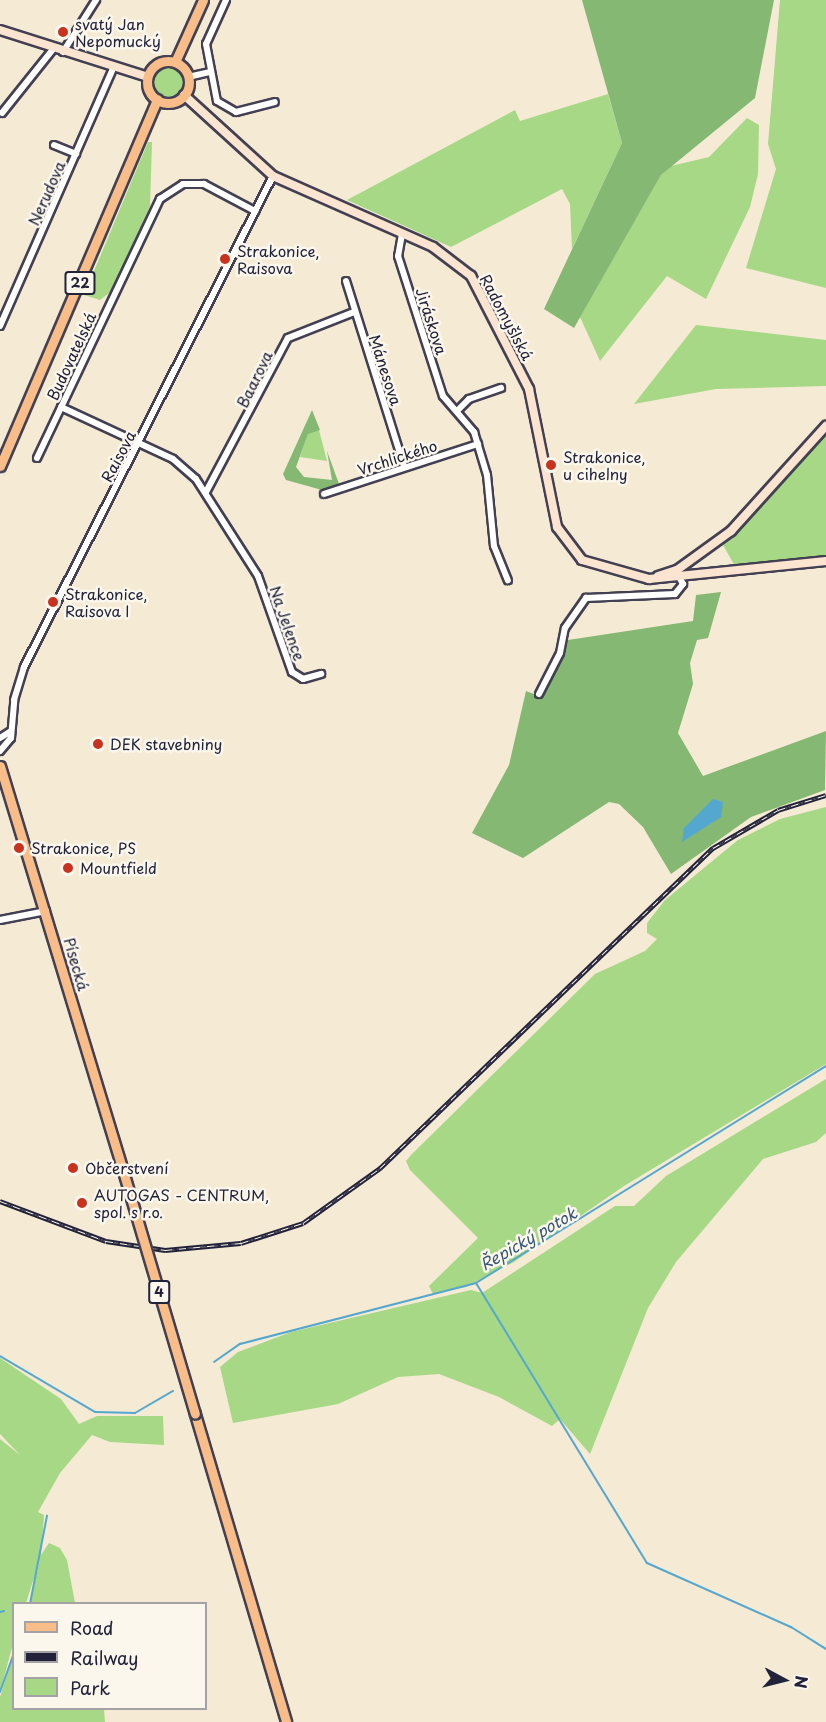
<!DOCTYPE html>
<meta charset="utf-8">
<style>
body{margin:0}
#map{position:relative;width:826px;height:1722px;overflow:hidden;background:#f5ead4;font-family:"Playpen Sans",sans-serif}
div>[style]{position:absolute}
.green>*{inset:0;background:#a6d886}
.round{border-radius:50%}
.forest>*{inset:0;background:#84b873}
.water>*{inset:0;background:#54a7cf}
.stream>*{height:2px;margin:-1px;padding:0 1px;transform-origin:1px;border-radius:1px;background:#54a7cf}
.roads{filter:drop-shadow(2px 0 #424052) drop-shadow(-2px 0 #424052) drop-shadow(0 2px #424052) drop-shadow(0 -2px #424052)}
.street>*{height:6px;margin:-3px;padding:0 3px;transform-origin:3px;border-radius:3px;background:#fff}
.secondary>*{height:8px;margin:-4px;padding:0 4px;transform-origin:4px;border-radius:4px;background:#fce5d0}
.primary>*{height:9px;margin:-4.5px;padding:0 4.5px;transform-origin:4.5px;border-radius:4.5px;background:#f8bd89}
.primary>.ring{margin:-4.5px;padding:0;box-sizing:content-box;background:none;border:9px solid #f8bd89;border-radius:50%}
.rail>*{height:4.5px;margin-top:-2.25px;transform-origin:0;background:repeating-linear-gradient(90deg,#fbf7ec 0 7px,#22223b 0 14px);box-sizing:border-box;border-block:2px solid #22223b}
.bridges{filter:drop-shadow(2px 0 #424052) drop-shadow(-2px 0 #424052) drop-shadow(0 2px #424052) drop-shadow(0 -2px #424052)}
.primary-bridge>*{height:9px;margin:-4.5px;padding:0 4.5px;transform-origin:4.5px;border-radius:4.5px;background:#f8bd89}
.dots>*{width:16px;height:16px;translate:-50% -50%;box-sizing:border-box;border:3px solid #fbf7ec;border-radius:50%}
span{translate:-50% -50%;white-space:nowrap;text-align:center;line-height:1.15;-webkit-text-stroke:5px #fbf7ec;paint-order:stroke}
.shield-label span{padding:2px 4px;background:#fbf7ec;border:2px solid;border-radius:4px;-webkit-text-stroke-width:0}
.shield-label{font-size:14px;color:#22223b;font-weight:700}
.poi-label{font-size:15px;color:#22223b}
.left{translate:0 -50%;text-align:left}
.street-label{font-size:15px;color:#22223b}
.water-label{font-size:16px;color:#365776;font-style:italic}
.legend{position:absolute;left:12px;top:1602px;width:195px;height:108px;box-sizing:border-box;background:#fbf7ec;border:2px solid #a4a2a5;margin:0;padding:8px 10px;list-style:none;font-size:18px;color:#22223b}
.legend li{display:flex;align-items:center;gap:12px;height:30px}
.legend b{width:30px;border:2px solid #a4a2a5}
.north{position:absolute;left:754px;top:1650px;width:60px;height:60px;-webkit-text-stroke:4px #fbf7ec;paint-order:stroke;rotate:97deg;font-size:16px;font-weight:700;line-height:24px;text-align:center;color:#22223b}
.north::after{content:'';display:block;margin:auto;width:21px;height:27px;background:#22223b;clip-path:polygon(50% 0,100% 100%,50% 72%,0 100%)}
</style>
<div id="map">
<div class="green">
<i style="clip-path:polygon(780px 0,826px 0,826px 288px,746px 268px,776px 169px,768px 144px)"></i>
<i class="round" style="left:153px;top:67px;width:30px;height:30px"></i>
<i style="clip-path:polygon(608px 94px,622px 143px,572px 249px,570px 204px,562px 189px,451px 247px,347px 200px,515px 110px,520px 121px)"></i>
<i style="clip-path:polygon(747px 118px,759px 125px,758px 174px,750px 207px,706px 299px,667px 276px,600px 361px,580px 317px,661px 175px,671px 166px,709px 157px)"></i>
<i style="clip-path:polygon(148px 142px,152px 142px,150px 206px,113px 290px,100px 300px,84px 295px)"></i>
<i style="clip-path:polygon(696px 325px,826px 340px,826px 386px,716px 389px,634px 404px)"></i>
<i style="clip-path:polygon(319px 430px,327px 461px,300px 457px,308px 433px)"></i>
<i style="clip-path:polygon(826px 435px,826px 555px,735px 566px,723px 545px)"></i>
<i style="clip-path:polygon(826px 807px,826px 1064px,624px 1186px,514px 1262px,466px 1287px,433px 1294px,429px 1286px,478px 1238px,410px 1170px,406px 1161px,412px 1154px,595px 974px,645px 951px,657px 939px,647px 933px,647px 923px,665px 900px,738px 840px,780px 819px)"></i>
<i style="clip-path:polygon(826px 1079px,826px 1133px,816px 1142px,763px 1159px,676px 1262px,648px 1308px,590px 1454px,560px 1419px,552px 1426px,499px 1397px,439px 1374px,398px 1377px,338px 1404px,233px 1423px,220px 1367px,238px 1352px,291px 1332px,471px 1290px,482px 1293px,615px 1206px,634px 1206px,666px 1176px)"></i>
<i style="clip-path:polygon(0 1358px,61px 1399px,79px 1424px,97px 1416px,163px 1416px,164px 1445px,110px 1442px,92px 1435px,60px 1473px,38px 1512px,44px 1515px,41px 1555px,49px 1543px,60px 1548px,67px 1560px,75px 1603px,30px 1603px,40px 1559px,26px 1603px,14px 1604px,13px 1644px,0 1692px,0 1439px,20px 1455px,0 1434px)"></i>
<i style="clip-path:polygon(13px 1656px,14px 1708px,104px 1709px,105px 1722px,0 1722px,0 1697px)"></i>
</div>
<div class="forest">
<i style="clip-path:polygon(582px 0,774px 0,755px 98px,661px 175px,574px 328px,544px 309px,622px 143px)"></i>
<i style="clip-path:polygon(312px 410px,320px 430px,308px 434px,296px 467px,304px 477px,332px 480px,327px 451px,339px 484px,322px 490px,286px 480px,283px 474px)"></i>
<i style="clip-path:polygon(721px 592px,708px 638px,697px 640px,690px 663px,693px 684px,678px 733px,703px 776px,826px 731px,825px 790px,751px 817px,671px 874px,643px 827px,619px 804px,609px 802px,523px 858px,472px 833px,509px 765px,526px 691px,542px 697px,568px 640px,693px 621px,696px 595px)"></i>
</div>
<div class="water">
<i style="clip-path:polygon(713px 799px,723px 802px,721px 817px,682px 842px,684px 828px)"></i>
</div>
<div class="stream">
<i style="left:476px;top:1283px;width:328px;rotate:58.6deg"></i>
<i style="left:647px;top:1563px;width:158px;rotate:24deg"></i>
<i style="left:791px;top:1627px;width:41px;rotate:32.2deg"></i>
<i style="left:0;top:1356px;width:110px;rotate:30.5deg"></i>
<i style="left:95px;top:1412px;width:40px;rotate:1.4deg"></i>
<i style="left:135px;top:1413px;width:44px;rotate:-30.1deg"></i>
<i style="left:214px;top:1362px;width:32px;rotate:-35deg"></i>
<i style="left:240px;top:1344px;width:244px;rotate:-14.5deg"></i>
<i style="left:476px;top:1283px;width:412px;rotate:-31.8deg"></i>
<i style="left:30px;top:1604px;width:90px;rotate:-79.1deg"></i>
<i style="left:0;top:1612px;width:4px;rotate:-14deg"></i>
<i style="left:0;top:1692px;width:41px;rotate:-70.3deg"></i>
</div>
<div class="roads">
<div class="street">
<i style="left:226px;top:0;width:48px;rotate:114.4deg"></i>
<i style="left:206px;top:44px;width:58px;rotate:79.1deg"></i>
<i style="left:217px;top:101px;width:22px;rotate:30deg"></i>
<i style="left:236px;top:112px;width:40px;rotate:-14.4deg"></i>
<i style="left:63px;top:52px;width:62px;rotate:-57.6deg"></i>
<i style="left:188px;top:77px;width:23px;rotate:-13deg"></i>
<i style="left:2px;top:113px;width:83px;rotate:-51.3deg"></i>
<i style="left:54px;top:145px;width:24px;rotate:22deg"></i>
<i style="left:402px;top:234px;width:22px;rotate:100deg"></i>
<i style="left:398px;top:256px;width:147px;rotate:72.2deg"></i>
<i style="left:443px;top:396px;width:48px;rotate:49.3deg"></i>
<i style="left:474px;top:432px;width:45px;rotate:73.2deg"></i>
<i style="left:487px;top:475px;width:71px;rotate:84.4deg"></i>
<i style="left:494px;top:546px;width:37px;rotate:68deg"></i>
<i style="left:346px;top:281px;width:194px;rotate:72.6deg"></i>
<i style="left:0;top:326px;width:281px;rotate:-66.3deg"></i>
<i style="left:61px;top:407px;width:123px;rotate:24.9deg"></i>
<i style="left:173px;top:459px;width:30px;rotate:41deg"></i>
<i style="left:196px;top:479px;width:115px;rotate:57.4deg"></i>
<i style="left:258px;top:576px;width:102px;rotate:70.5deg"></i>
<i style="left:292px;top:672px;width:13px;rotate:32deg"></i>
<i style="left:303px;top:679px;width:19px;rotate:-16deg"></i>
<i style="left:457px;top:411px;width:17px;rotate:-45deg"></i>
<i style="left:469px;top:399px;width:34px;rotate:-19deg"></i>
<i style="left:37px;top:458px;width:287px;rotate:-64.6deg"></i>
<i style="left:160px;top:199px;width:27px;rotate:-33deg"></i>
<i style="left:183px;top:184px;width:21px"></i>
<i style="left:204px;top:184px;width:58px;rotate:27.9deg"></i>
<i style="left:206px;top:492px;width:174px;rotate:-62deg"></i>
<i style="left:288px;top:338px;width:71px;rotate:-21.5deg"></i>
<i style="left:324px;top:494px;width:162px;rotate:-18deg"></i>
<i style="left:539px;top:694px;width:46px;rotate:-62.9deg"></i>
<i style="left:560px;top:653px;width:25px;rotate:-79deg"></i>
<i style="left:565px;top:628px;width:37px;rotate:-55deg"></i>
<i style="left:586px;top:598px;width:89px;rotate:-2.6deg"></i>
<i style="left:675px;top:594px;width:13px;rotate:-51deg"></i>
<i style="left:683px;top:584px;width:10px;rotate:-119deg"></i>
<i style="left:0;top:738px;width:13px;rotate:-32deg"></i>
<i style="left:0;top:751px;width:17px;rotate:-50deg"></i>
<i style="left:11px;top:738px;width:38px;rotate:-85deg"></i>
<i style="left:14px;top:700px;width:34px;rotate:-73deg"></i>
<i style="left:24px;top:667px;width:551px;rotate:-63.11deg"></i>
<i style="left:0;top:920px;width:47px;rotate:-11.1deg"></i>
</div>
<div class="secondary">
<i style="left:0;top:30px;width:155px;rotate:17.6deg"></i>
<i style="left:184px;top:95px;width:120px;rotate:42.3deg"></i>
<i style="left:273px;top:176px;width:175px;rotate:23.9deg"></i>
<i style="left:433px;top:247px;width:48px;rotate:37.3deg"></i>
<i style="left:471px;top:276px;width:127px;rotate:62.8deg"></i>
<i style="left:529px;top:389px;width:141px;rotate:78.5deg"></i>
<i style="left:557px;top:527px;width:41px;rotate:52.9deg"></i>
<i style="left:582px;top:560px;width:70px;rotate:15.8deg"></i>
<i style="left:649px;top:579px;width:178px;rotate:-5.8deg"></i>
<i style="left:658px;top:576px;width:20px;rotate:-18deg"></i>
<i style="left:677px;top:570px;width:67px;rotate:-35.8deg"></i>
<i style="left:731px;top:531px;width:142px;rotate:-47.9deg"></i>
</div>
<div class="primary">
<i class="ring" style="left:147px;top:61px;width:33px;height:33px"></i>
<i style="left:175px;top:62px;width:68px;rotate:-65.7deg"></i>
<i style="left:0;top:466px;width:399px;rotate:-66.8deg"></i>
<i style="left:0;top:766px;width:423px;rotate:73.1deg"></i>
<i style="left:195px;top:1414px;width:321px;rotate:73.5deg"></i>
</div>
</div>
<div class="rail">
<i style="left:0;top:1201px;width:113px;rotate:20.7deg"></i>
<i style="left:106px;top:1241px;width:60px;rotate:8.7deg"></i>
<i style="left:165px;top:1250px;width:76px;rotate:-5.3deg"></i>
<i style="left:241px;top:1243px;width:65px;rotate:-17.9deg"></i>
<i style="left:303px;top:1223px;width:95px;rotate:-35.5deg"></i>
<i style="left:380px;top:1168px;width:462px;rotate:-43.9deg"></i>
<i style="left:713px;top:848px;width:75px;rotate:-30.3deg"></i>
<i style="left:778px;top:810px;width:50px;rotate:-17.4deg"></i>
</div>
<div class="bridges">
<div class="primary-bridge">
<i style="left:123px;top:1171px;width:253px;rotate:73.5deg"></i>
</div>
</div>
<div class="dots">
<i style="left:63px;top:32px;background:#c8321e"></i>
<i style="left:225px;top:259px;background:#c8321e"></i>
<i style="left:551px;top:465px;background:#c8321e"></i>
<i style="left:53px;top:602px;background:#c8321e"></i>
<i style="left:98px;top:744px;background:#c8321e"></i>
<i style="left:19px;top:848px;background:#c8321e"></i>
<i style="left:68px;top:868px;background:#c8321e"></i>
<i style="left:73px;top:1168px;background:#c8321e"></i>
<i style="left:82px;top:1203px;background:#c8321e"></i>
</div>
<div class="shield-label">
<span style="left:80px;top:283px">22</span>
<span style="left:159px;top:1292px">4</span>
</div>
<div class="poi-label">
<span class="left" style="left:75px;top:32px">svatý Jan<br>Nepomucký</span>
<span class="left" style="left:237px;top:259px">Strakonice,<br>Raisova</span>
<span class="left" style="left:563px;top:465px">Strakonice,<br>u cihelny</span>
<span class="left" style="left:65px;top:602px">Strakonice,<br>Raisova I</span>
<span class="left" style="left:110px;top:744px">DEK stavebniny</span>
<span class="left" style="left:31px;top:848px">Strakonice, PS</span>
<span class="left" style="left:80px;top:868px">Mountfield</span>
<span class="left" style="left:85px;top:1168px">Občerstvení</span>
<span class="left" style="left:94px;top:1203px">AUTOGAS - CENTRUM,<br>spol. s r.o.</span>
</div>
<div class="street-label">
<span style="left:46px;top:193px;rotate:-66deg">Nerudova</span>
<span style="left:507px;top:317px;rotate:62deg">Radomyšlská</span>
<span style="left:432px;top:321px;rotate:72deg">Jiráskova</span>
<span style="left:71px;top:356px;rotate:-65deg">Budovatelská</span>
<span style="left:386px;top:370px;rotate:72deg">Mánesova</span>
<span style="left:254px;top:379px;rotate:-64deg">Baarova</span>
<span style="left:118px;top:456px;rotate:-62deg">Raisova</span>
<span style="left:397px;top:457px;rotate:-18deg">Vrchlického</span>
<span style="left:288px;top:623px;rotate:71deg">Na Jelence</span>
<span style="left:77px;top:964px;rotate:74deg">Písecká</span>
</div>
<div class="water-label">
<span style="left:528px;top:1238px;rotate:-30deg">Řepický potok</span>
</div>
<ul class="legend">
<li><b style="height:8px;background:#f8bd89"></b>Road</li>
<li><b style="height:8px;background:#22223b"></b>Railway</li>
<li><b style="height:16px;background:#a6d886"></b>Park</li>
</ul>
<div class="north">N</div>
</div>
